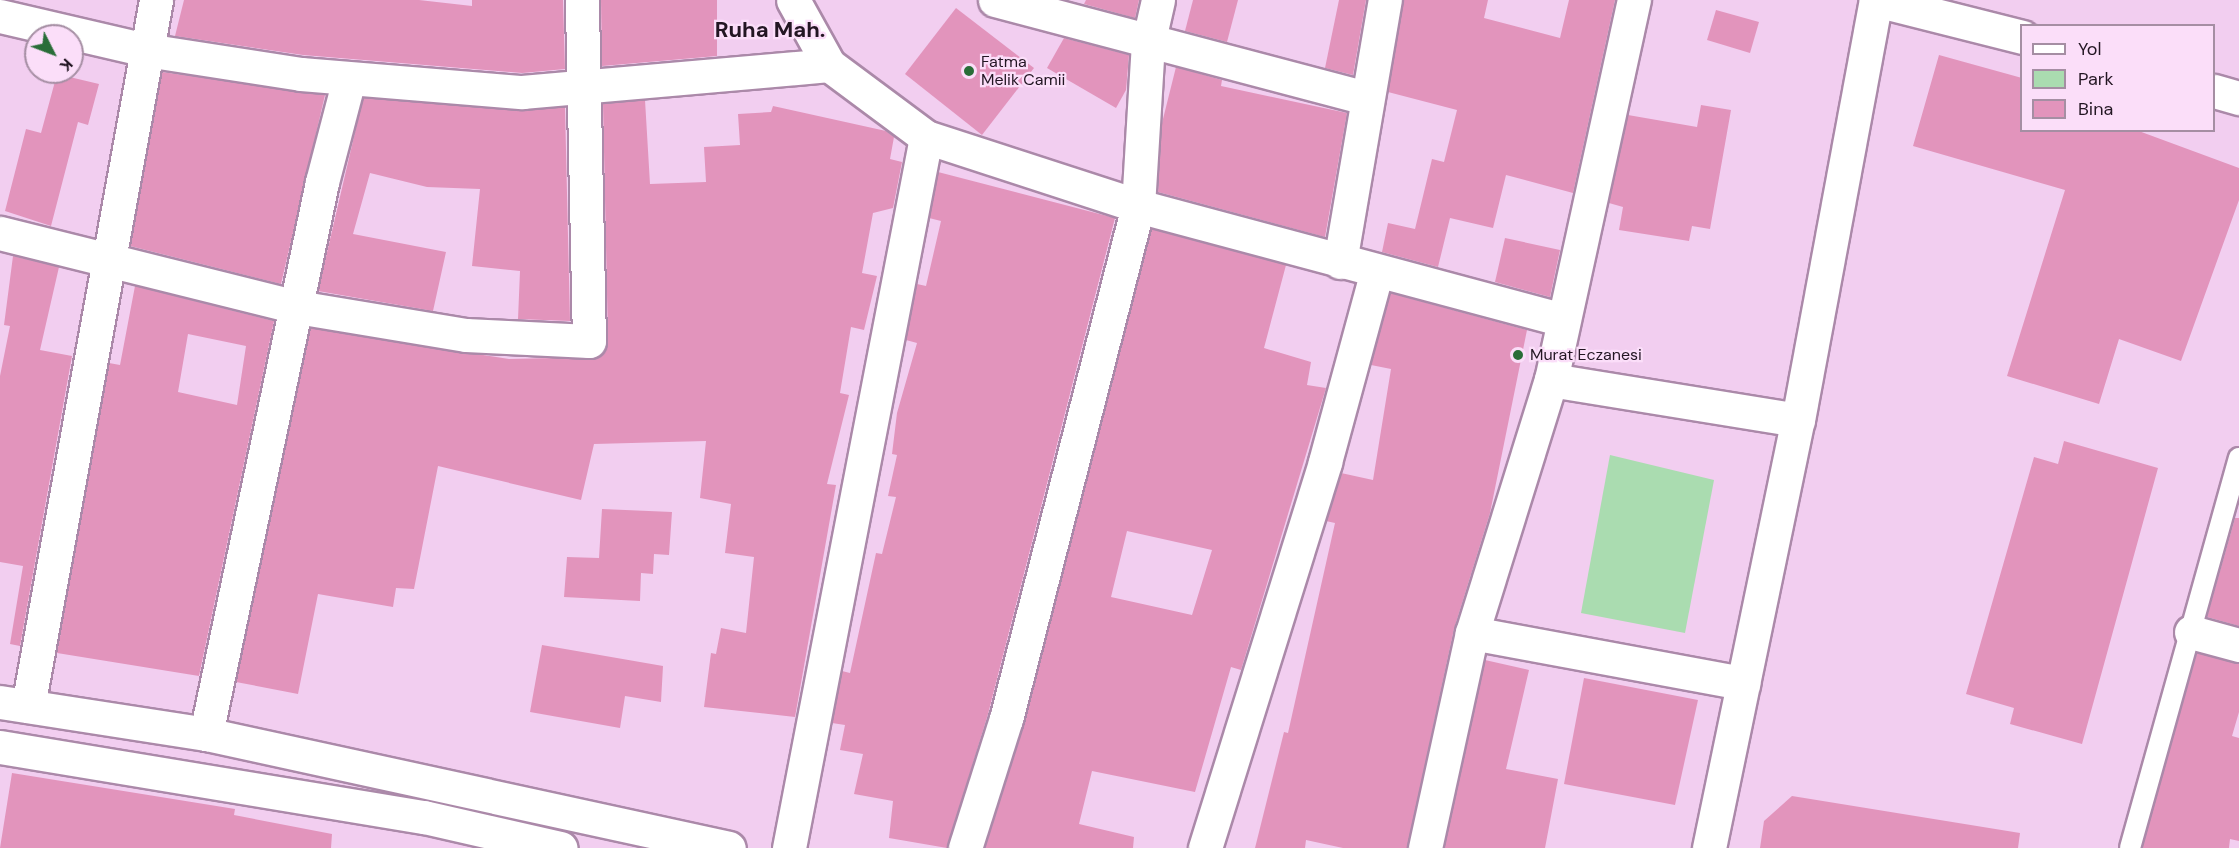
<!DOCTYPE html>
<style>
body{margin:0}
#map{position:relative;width:2239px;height:848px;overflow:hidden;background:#f2cef0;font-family:"DM Sans",sans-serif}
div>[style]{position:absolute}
.green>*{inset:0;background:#aadcb0}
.building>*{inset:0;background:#e294bc}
.roads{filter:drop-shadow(2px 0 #ab89a9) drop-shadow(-2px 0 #ab89a9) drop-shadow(0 2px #ab89a9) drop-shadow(0 -2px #ab89a9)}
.service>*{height:20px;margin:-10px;padding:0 10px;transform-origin:10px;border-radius:10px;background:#fff}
.minor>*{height:33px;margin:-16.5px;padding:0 16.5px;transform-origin:16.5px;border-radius:16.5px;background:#fff}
.tertiary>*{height:33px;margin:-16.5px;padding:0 16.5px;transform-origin:16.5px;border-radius:16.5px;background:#fff}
.secondary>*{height:33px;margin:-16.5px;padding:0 16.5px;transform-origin:16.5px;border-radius:16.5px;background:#fff}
.dots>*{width:16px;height:16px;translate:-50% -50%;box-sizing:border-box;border:3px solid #fbdef9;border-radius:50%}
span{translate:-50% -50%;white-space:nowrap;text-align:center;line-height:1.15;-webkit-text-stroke:4.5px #fbdef9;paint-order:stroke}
.poi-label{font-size:16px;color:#231623}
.left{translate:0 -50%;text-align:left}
.district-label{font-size:22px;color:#231623;font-weight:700}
.legend{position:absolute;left:2020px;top:24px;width:195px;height:108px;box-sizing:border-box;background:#fbdef9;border:2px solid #a58ea3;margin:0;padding:8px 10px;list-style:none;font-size:18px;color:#231623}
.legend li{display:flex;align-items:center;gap:12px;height:30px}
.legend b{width:30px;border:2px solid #a58ea3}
.north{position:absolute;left:24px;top:24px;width:60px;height:60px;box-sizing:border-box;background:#fbdef9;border:2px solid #a58ea3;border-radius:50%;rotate:132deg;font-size:16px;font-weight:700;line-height:24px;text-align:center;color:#231623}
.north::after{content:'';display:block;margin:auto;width:21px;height:27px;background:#296d38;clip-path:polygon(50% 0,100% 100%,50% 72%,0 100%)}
</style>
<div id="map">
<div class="green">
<i style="clip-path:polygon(1610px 455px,1714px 480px,1685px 633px,1581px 613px)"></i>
</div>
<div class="building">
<i style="clip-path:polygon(184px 0,419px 0,472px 6px,472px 0,563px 0,565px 69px,522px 73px,303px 55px,175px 36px)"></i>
<i style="clip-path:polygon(601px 0,717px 0,717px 56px,602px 66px)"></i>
<i style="clip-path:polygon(1086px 0,1139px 0,1135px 18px,1084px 4px)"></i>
<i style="clip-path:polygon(1193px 0,1238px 0,1227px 42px,1185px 31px)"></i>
<i style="clip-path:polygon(1339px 0,1366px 0,1353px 75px,1325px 68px)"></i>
<i style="clip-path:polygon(1403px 0,1488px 0,1484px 18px,1560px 38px,1569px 0,1615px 0,1573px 193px,1506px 175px,1493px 228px,1450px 218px,1438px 267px,1382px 252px,1388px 223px,1415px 229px,1432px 159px,1444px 162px,1457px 110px,1388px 92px)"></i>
<i style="clip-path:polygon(956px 8px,1034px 68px,982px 135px,905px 74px)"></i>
<i style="clip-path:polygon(1716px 10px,1759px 22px,1750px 53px,1707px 40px)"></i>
<i style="clip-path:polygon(1064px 38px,1129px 55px,1126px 90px,1116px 108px,1047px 68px)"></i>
<i style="clip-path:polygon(1939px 55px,2022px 78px,2022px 130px,2136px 130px,2239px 168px,2239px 200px,2181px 361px,2119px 339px,2099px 404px,2007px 376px,2065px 190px,1913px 146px)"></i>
<i style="clip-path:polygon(1176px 67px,1222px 80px,1221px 86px,1347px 113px,1325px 237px,1158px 192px,1162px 123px)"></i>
<i style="clip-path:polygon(162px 72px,325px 95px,281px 284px,130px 246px)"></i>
<i style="clip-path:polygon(57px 74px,99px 84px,88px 125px,78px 122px,51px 226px,5px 211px,26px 129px,41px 133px)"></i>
<i style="clip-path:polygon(363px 98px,521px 111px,565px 107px,570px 321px,518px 319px,520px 271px,472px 266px,480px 189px,427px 187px,370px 173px,353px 234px,446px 252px,433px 311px,318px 291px)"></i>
<i style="clip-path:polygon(645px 100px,650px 184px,706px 182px,704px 147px,740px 145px,738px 114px,771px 112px,773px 106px,886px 131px,894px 137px,890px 159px,902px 162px,893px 208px,873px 213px,862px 273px,877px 276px,864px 330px,851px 327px,840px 393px,849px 395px,827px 484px,836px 485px,795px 717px,704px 707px,711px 653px,716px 654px,721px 628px,746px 633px,754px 557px,725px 553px,731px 504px,700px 498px,706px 441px,594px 444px,581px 500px,438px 466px,414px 589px,396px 588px,393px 607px,318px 594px,298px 694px,236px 682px,310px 328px,509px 359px,598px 357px,608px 341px,603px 104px)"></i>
<i style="clip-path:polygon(1701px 105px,1731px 110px,1710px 229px,1692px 226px,1689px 241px,1619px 230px,1623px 207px,1609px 203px,1628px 115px,1697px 127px)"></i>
<i style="clip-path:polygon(938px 172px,1115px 218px,988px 714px,947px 848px,889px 838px,893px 801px,854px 794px,863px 754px,840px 750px,845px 725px,832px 723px,842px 671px,850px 673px,876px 553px,882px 554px,896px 497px,888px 496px,897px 455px,892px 454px,897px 413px,917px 343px,906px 340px,907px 333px,917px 284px,926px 286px,941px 221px,929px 218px)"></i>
<i style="clip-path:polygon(evenodd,1151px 229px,1286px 265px,1264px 348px,1311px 362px,1307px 385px,1326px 388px,1241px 670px,1231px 667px,1195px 792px,1092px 771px,1079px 824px,1134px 837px,1133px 848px,985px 848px,1024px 724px,1151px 229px,1127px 531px,1212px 550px,1192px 615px,1111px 597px,1127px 531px)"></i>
<i style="clip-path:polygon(1505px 238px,1560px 250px,1550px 297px,1495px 282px)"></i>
<i style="clip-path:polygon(13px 256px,59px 267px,40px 350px,72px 356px,20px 646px,10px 644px,23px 566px,0 562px,0 376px,10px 326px,4px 325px)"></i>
<i style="clip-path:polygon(evenodd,135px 286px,274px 321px,199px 676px,57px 653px,109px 363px,120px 365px,135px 286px,188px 334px,246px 346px,237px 405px,178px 392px,188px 334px)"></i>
<i style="clip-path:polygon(1390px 293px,1527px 330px,1490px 513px,1454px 629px,1407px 848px,1343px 848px,1306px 840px,1305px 848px,1255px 848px,1284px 732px,1288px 733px,1335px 523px,1326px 521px,1341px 473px,1373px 480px,1391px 369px,1371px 365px)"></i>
<i style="clip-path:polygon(2064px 441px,2158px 468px,2082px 744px,2010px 724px,2014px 708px,1966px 694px,2034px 457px,2058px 464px)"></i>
<i style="clip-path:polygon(602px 509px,672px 512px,669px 555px,654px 554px,653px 574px,641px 573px,640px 601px,564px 597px,567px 557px,599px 558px)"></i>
<i style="clip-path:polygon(2235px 518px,2239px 518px,2239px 626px,2207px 617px)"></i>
<i style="clip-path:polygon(542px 645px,663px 666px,661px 702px,625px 696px,620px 728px,530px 712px)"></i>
<i style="clip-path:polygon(2197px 653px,2239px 663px,2239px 712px,2232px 736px,2239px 738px,2239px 841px,2230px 839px,2229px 848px,2142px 848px)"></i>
<i style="clip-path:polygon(1485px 660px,1529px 670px,1506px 769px,1558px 779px,1545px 848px,1444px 848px)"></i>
<i style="clip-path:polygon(1584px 678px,1698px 700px,1675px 805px,1564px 784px)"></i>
<i style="clip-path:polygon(12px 773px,235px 809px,234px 815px,332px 834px,331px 848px,0 848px)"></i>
<i style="clip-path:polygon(1792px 796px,2020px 833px,2018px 848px,1760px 848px,1764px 821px)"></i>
</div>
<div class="roads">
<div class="service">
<i style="left:2130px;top:848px;width:405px;rotate:-74.4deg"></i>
</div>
<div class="minor">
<i style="left:995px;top:0;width:383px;rotate:14.8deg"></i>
<i style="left:1876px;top:0;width:151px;rotate:14.2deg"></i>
<i style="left:0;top:16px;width:150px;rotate:13.1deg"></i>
<i style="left:146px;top:50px;width:157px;rotate:8.8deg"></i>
<i style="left:301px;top:74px;width:222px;rotate:4.7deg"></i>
<i style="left:522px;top:92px;width:308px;rotate:-5deg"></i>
<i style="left:2214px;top:91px;width:26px;rotate:16deg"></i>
<i style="left:926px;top:137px;width:223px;rotate:18deg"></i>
<i style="left:1138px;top:206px;width:439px;rotate:15deg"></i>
<i style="left:0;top:233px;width:306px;rotate:14deg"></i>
<i style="left:297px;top:307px;width:171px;rotate:9.4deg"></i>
<i style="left:466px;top:335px;width:123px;rotate:2.8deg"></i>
<i style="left:589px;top:341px;width:341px;rotate:-91.2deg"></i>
<i style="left:1340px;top:262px;width:266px;rotate:-80.3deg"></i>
<i style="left:1551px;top:380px;width:250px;rotate:9.2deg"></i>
<i style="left:2191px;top:632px;width:50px;rotate:15.2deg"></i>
<i style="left:1472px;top:633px;width:276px;rotate:10.5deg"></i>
<i style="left:28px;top:706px;width:718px;rotate:-79.72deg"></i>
<i style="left:206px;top:734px;width:564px;rotate:-78.13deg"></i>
<i style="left:322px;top:182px;width:106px;rotate:-75.3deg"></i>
<i style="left:789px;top:848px;width:724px;rotate:-79.09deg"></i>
<i style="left:926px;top:137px;width:121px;rotate:-143.4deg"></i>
<i style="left:829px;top:65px;width:74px;rotate:-119deg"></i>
<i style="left:965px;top:848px;width:135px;rotate:-72.4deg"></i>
<i style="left:1006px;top:719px;width:530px;rotate:-75.57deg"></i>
<i style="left:1138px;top:206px;width:162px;rotate:-86.5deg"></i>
<i style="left:1148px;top:44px;width:45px;rotate:-77.2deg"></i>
<i style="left:1205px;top:848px;width:404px;rotate:-72.7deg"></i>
<i style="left:1325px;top:462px;width:195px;rotate:-74.8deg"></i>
<i style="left:1425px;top:848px;width:220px;rotate:-77.7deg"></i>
<i style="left:1472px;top:633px;width:265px;rotate:-72.7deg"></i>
<i style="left:1551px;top:380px;width:389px;rotate:-77.7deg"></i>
</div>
<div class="tertiary">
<i style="left:1709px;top:848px;width:437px;rotate:-78.3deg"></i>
<i style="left:1798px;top:420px;width:427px;rotate:-79.5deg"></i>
</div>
<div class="secondary">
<i style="left:0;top:702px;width:208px;rotate:8.8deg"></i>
<i style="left:206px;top:734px;width:535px;rotate:12.3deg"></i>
<i style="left:0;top:747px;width:430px;rotate:9.4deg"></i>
<i style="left:424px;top:817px;width:140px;rotate:12.8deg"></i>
</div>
</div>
<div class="dots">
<i style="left:969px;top:71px;background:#296d38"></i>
<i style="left:1518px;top:355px;background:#296d38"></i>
</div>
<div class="poi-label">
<span class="left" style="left:981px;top:71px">Fatma<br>Melik Camii</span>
<span class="left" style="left:1530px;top:355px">Murat Eczanesi</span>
</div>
<div class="district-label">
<span style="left:770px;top:30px">Ruha Mah.</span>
</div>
<ul class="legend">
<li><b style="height:8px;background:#fff"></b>Yol</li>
<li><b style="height:16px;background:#aadcb0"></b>Park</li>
<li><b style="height:16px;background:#e294bc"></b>Bina</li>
</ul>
<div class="north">K</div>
</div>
